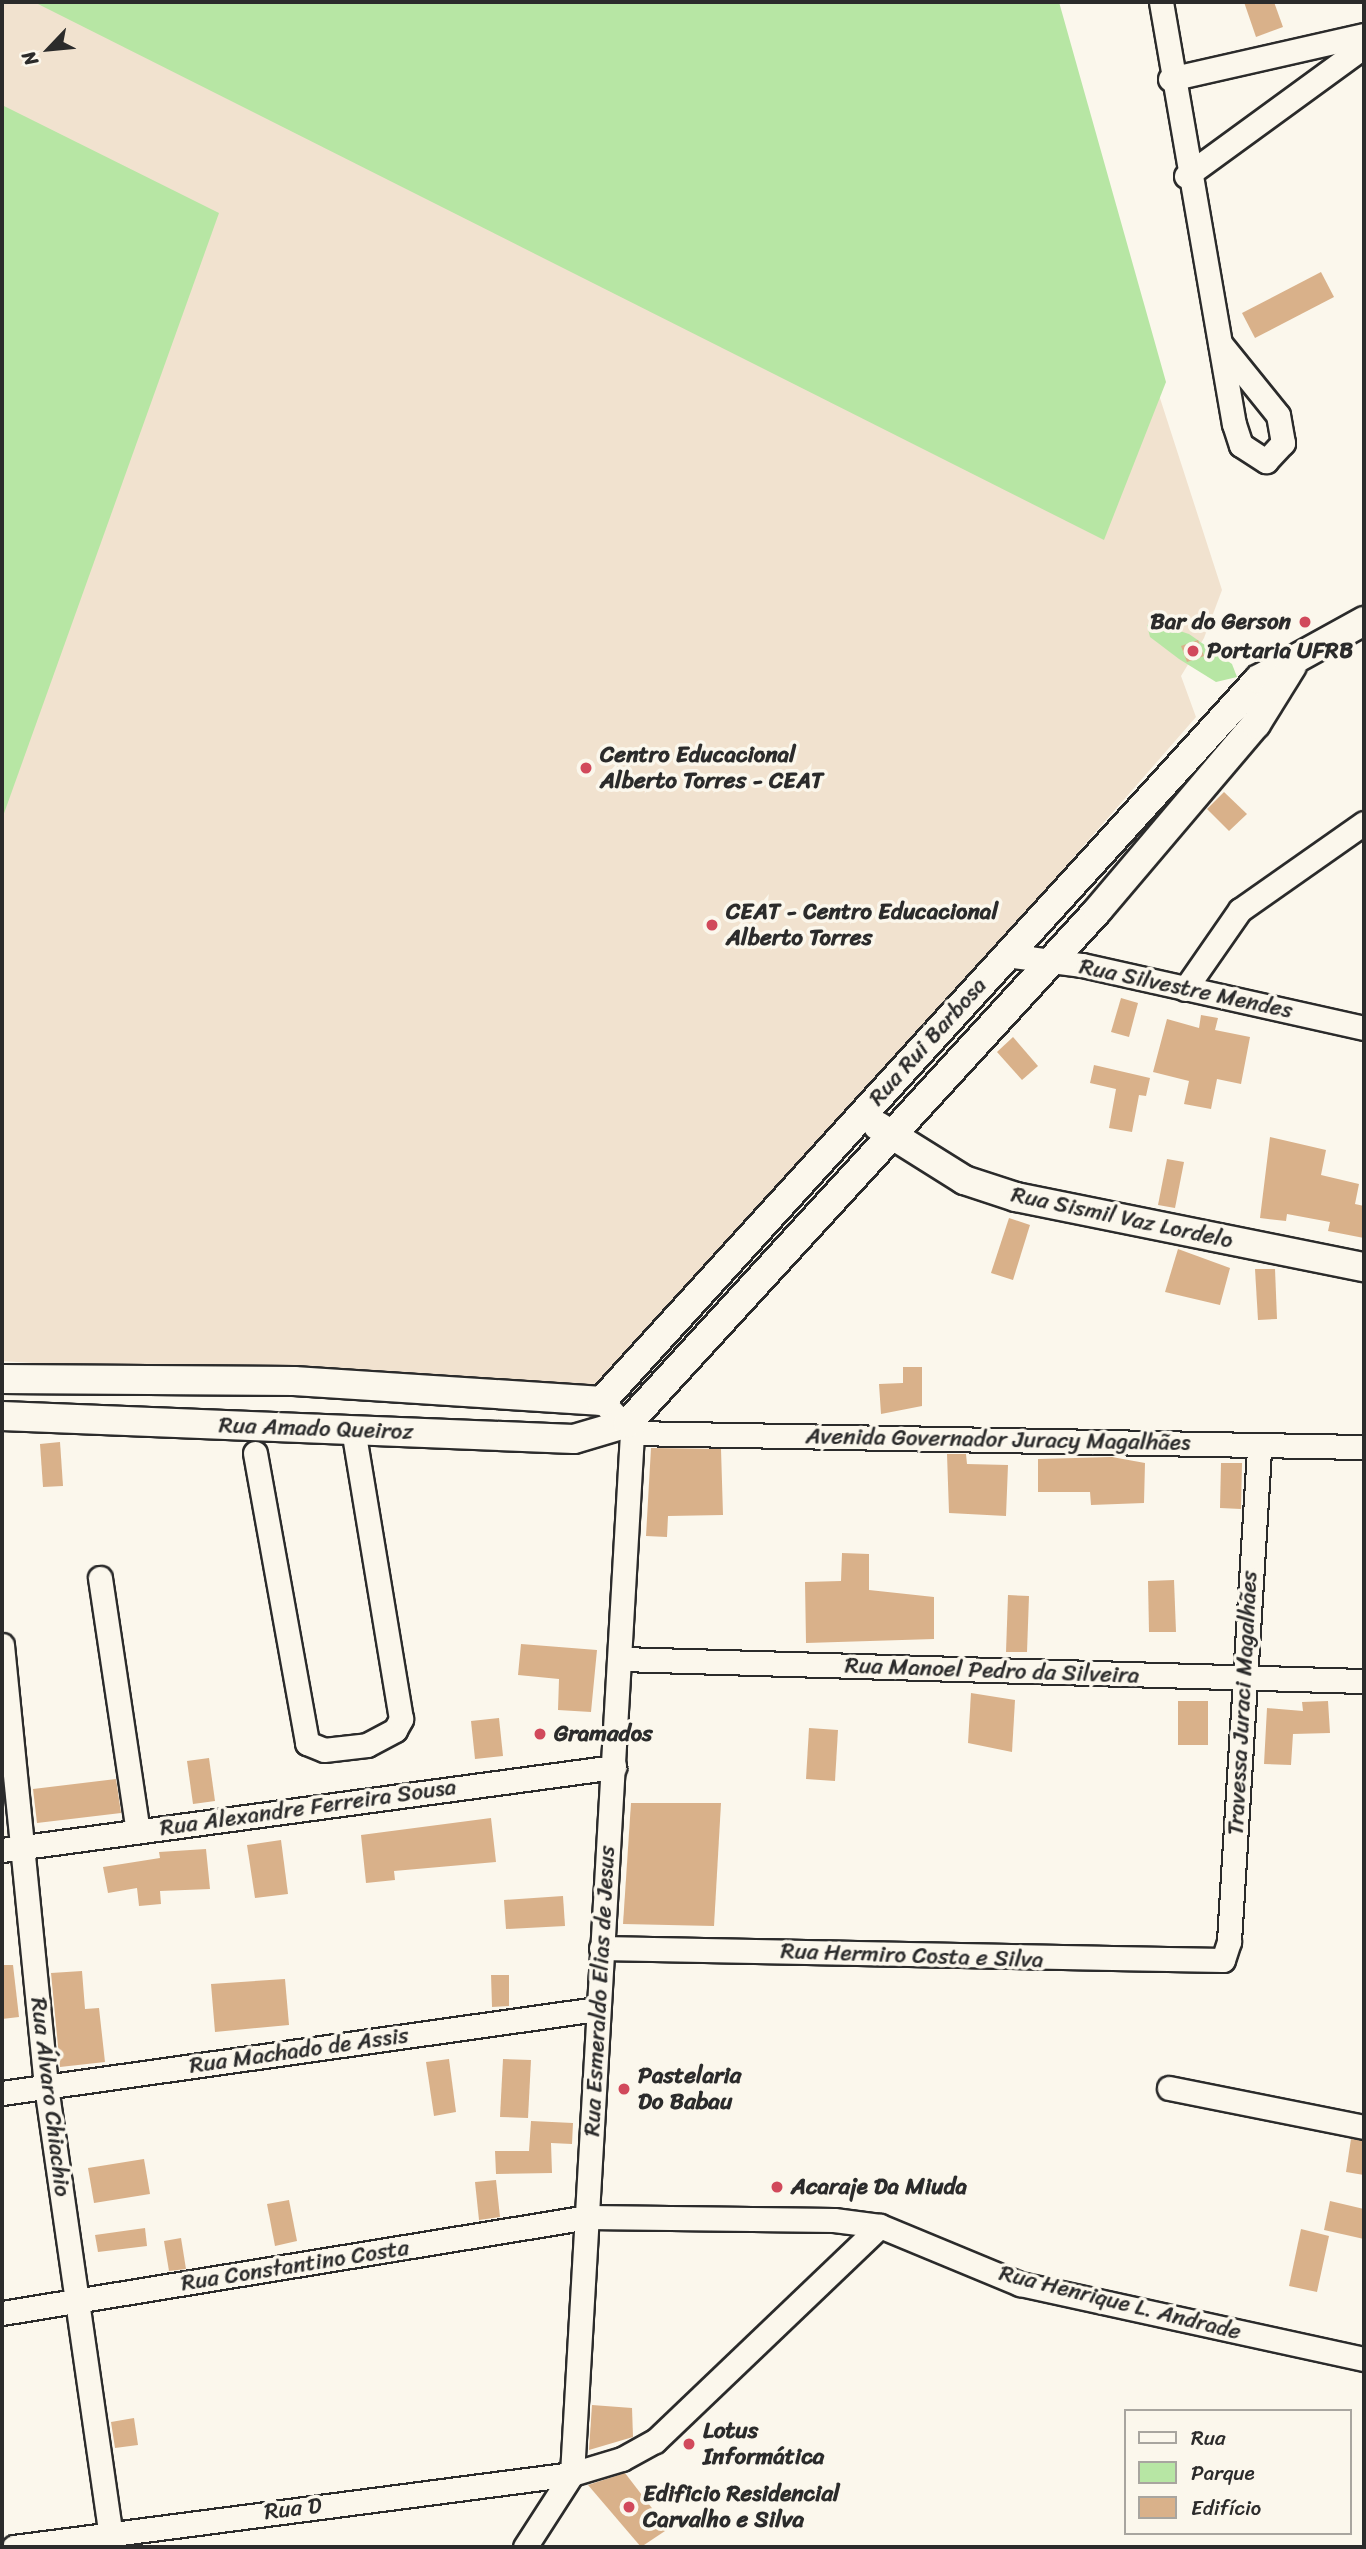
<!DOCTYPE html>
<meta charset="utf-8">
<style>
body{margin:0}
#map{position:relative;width:1366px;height:2549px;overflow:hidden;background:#fbf7ec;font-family:Sriracha,sans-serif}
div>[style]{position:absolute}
.built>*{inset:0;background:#f1e2cf}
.green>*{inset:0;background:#b7e6a4}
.building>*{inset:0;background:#d9b18a}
.roads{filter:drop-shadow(2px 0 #2b2b2b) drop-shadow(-2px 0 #2b2b2b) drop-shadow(0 2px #2b2b2b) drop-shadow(0 -2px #2b2b2b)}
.minor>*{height:23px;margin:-11.5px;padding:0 11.5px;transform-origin:11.5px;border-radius:11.5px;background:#fbf7ec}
.tertiary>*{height:28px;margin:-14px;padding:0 14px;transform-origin:14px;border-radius:14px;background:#fbf7ec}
.dots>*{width:19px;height:19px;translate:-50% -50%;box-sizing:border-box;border:4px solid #fbf7ec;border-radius:50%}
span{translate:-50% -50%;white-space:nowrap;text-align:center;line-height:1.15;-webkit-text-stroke:7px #fbf7ec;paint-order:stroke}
.poi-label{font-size:23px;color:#2b2b2b;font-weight:700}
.right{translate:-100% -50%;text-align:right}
.left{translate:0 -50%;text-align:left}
.street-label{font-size:23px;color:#2b2b2b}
.frame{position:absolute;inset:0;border:4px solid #2b2b2b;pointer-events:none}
.legend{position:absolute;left:1124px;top:2409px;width:228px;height:126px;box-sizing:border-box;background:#fbf7ec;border:2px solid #a8a59f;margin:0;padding:9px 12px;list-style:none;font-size:21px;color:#2b2b2b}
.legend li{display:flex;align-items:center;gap:14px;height:35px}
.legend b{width:35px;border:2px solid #a8a59f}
.north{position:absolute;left:14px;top:14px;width:70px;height:70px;-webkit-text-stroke:5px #fbf7ec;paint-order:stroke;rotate:244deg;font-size:19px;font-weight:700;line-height:28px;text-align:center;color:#2b2b2b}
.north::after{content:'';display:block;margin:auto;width:24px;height:32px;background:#2b2b2b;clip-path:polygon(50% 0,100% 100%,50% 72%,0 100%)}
</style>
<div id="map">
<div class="built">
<i style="clip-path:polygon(2px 2px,1032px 2px,1222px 590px,1204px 638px,1181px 676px,1196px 717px,600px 1400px,2px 1361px)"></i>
</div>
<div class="green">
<i style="clip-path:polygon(34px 2px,1059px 2px,1166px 382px,1104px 540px)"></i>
<i style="clip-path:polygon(2px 105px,219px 213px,2px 819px)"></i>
<i style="clip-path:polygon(1155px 623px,1189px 634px,1232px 664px,1237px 677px,1216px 682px,1179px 659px,1150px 637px,1147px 625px)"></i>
</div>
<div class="building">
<i style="clip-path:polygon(1244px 2px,1274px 2px,1283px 27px,1256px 37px)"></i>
<i style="clip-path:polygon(1321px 272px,1334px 297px,1255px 338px,1242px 313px)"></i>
<i style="clip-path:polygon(1198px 640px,1204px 656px,1187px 662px,1181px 646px)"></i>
<i style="clip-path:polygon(1224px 792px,1247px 814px,1229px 831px,1207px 809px)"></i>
<i style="clip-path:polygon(1121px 998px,1138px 1003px,1129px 1037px,1111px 1032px)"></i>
<i style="clip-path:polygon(1201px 1015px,1218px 1018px,1215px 1030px,1250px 1037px,1241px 1084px,1217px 1079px,1211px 1109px,1184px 1104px,1189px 1081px,1153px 1072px,1167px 1019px,1199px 1028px)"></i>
<i style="clip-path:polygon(1013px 1037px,1038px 1066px,1022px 1080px,997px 1052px)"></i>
<i style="clip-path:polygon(1094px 1065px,1150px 1078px,1146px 1096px,1139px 1095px,1132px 1132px,1109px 1128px,1116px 1089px,1090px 1083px)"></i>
<i style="clip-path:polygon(1270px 1137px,1326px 1150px,1321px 1175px,1359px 1184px,1355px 1204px,1364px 1206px,1364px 1238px,1328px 1231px,1330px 1222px,1287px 1214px,1286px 1221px,1260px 1218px)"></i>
<i style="clip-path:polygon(1167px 1159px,1184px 1162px,1175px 1208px,1158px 1205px)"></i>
<i style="clip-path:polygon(1009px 1218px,1030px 1225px,1013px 1280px,991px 1273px)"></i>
<i style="clip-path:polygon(1178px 1249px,1230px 1268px,1220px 1305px,1165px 1292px)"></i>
<i style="clip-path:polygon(1255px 1269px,1275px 1269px,1277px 1319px,1258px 1320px)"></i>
<i style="clip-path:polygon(903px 1367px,922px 1367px,922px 1406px,881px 1414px,879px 1384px,903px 1383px)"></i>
<i style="clip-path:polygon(60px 1442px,63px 1486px,43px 1487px,40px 1444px)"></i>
<i style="clip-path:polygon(651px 1448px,721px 1449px,723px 1515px,668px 1516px,667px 1537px,646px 1536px)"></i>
<i style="clip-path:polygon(947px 1454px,966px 1454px,967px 1464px,1008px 1465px,1006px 1516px,949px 1513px)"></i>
<i style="clip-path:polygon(1112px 1457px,1145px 1463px,1144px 1503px,1091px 1505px,1090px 1492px,1038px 1492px,1038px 1459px)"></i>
<i style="clip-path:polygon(1221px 1463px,1242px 1463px,1241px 1509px,1220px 1508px)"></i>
<i style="clip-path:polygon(842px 1553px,869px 1554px,869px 1590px,934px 1597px,934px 1639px,806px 1643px,805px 1582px,841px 1581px)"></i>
<i style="clip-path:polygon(1174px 1580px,1176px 1632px,1149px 1632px,1148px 1581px)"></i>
<i style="clip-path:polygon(1008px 1595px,1029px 1596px,1027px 1652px,1006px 1652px)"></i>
<i style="clip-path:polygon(521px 1644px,597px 1650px,591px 1712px,558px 1710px,559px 1679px,518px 1675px)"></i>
<i style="clip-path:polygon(971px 1693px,1015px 1700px,1012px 1752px,968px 1743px)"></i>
<i style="clip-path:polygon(1178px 1701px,1208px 1701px,1208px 1745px,1178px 1745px)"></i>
<i style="clip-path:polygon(1328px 1701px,1330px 1733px,1293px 1734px,1291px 1765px,1264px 1764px,1267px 1708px,1303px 1711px,1302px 1702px)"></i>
<i style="clip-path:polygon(499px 1718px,503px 1756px,475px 1759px,471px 1721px)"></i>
<i style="clip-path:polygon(809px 1728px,838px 1730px,835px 1781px,806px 1779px)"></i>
<i style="clip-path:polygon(209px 1758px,215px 1801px,193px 1804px,187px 1761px)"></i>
<i style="clip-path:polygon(116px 1779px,121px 1813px,37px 1823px,33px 1789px)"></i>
<i style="clip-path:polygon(631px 1803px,721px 1803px,714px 1926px,623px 1924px)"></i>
<i style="clip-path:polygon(491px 1818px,496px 1862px,394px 1871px,395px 1880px,366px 1883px,361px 1835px)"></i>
<i style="clip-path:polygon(281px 1840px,288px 1894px,255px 1898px,247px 1845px)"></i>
<i style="clip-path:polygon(206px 1849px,210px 1889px,160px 1891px,161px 1904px,139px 1906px,137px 1888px,108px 1893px,103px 1867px,160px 1858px,159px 1852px)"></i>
<i style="clip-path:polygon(563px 1896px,565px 1926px,506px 1929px,504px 1900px)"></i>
<i style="clip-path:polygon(2px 1965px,13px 1965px,19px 2017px,2px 2019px)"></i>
<i style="clip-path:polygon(82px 1971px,85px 2009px,99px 2008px,105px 2062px,60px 2067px,51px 1973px)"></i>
<i style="clip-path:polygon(491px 1975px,509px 1975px,509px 2006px,492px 2007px)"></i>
<i style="clip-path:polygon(285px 1979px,289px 2025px,215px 2032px,211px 1984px)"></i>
<i style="clip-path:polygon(449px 2059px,456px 2112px,434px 2116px,426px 2062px)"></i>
<i style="clip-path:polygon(503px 2059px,531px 2060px,528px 2118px,500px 2117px)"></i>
<i style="clip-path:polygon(531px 2121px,573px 2123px,572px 2144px,551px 2143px,552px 2173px,496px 2174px,495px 2151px,529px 2151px)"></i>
<i style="clip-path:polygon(1351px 2139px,1364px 2141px,1364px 2175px,1346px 2172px)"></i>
<i style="clip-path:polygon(144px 2159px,150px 2194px,94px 2203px,88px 2168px)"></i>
<i style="clip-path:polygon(496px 2180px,500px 2217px,479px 2220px,475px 2182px)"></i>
<i style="clip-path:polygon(289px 2200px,297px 2241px,275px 2246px,267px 2204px)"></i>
<i style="clip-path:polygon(1330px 2201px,1364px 2209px,1364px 2239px,1324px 2230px)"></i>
<i style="clip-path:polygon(145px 2228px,147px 2246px,98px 2252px,95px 2235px)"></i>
<i style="clip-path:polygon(1301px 2229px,1329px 2236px,1317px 2292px,1289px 2286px)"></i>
<i style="clip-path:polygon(181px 2238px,186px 2269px,169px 2271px,164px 2241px)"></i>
<i style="clip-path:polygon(592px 2405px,632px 2408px,633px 2437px,589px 2450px)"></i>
<i style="clip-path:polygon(134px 2418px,138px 2445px,115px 2448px,111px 2422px)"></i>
<i style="clip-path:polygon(625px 2473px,668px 2529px,641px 2547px,588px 2485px)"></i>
</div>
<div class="roads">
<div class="minor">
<i style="left:1161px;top:2px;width:428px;rotate:80.2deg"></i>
<i style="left:1234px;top:424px;width:22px;rotate:72deg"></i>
<i style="left:1241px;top:445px;width:30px;rotate:33deg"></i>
<i style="left:1266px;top:461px;width:25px;rotate:-47deg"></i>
<i style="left:1283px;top:443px;width:28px;rotate:-100deg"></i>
<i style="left:1278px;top:415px;width:92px;rotate:-128.9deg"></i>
<i style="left:1170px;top:79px;width:199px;rotate:-12.8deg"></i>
<i style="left:1186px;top:176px;width:220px;rotate:-36.1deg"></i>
<i style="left:1006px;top:955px;width:77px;rotate:7.5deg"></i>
<i style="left:1082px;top:965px;width:289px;rotate:12.6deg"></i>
<i style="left:1185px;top:989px;width:96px;rotate:-55.2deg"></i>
<i style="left:1240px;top:910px;width:151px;rotate:-35.1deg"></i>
<i style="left:632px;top:1433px;width:732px;rotate:1.1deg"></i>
<i style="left:255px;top:1453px;width:295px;rotate:79.8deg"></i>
<i style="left:307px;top:1743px;width:18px;rotate:22deg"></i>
<i style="left:324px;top:1750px;width:43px;rotate:-6.6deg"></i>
<i style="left:367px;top:1745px;width:32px;rotate:-28deg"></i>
<i style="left:395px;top:1730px;width:13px;rotate:-61deg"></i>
<i style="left:401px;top:1719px;width:293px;rotate:-99.4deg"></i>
<i style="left:100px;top:1578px;width:256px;rotate:81.5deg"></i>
<i style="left:2px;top:1645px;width:443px;rotate:84.3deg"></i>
<i style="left:46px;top:2086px;width:463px;rotate:81.8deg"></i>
<i style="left:621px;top:1659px;width:743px;rotate:1.7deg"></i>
<i style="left:2px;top:1850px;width:618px;rotate:-7.72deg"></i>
<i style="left:601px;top:1948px;width:622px;rotate:1.11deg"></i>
<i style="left:1223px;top:1960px;width:20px;rotate:-72deg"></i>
<i style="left:1229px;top:1941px;width:497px;rotate:-86.5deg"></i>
<i style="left:1169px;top:2088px;width:199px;rotate:11.3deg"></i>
<i style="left:2px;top:2093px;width:601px;rotate:-8.04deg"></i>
<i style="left:2px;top:2313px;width:594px;rotate:-9.3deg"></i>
<i style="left:588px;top:2217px;width:246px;rotate:0.7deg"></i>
<i style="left:834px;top:2220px;width:46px;rotate:7.4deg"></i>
<i style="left:880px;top:2226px;width:152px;rotate:22.5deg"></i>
<i style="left:1020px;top:2284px;width:352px;rotate:12.3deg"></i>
<i style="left:14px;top:2547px;width:563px;rotate:-7.45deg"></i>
<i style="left:572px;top:2474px;width:52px;rotate:-16.7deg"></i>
<i style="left:622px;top:2459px;width:38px;rotate:-29deg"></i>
<i style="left:655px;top:2441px;width:311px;rotate:-43.7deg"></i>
<i style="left:525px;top:2547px;width:87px;rotate:-57.2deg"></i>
<i style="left:572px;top:2474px;width:1043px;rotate:-86.7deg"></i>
<i style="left:632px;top:1433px;width:44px;rotate:-133.2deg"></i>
</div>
<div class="tertiary">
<i style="left:878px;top:1126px;width:102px;rotate:32.1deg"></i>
<i style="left:964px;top:1180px;width:55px;rotate:18.1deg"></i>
<i style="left:1016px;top:1197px;width:355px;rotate:11.4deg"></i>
<i style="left:2px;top:1379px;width:292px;rotate:0.4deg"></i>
<i style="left:294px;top:1381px;width:309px;rotate:3.7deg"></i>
<i style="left:602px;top:1401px;width:976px;rotate:-47.7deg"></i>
<i style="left:1259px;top:679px;width:120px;rotate:-28.9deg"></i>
<i style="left:2px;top:1416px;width:572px;rotate:2.3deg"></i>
<i style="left:574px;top:1439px;width:56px;rotate:-16.5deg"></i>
<i style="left:628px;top:1423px;width:696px;rotate:-47.5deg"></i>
<i style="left:1098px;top:910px;width:244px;rotate:-49.7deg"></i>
<i style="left:1256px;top:724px;width:68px;rotate:-58.2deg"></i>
</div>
</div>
<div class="dots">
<i style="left:1305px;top:622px;background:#d1495b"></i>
<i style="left:1193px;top:651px;background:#d1495b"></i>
<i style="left:586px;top:768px;background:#d1495b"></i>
<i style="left:712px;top:925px;background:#d1495b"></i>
<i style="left:540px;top:1734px;background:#d1495b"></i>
<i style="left:624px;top:2089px;background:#d1495b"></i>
<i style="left:777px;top:2187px;background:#d1495b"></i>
<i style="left:689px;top:2444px;background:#d1495b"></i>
<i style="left:629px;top:2507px;background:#d1495b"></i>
</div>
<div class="poi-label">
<span class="right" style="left:1291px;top:622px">Bar do Gerson</span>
<span class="left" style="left:1207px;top:651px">Portaria UFRB</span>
<span class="left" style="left:600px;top:768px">Centro Educacional<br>Alberto Torres - CEAT</span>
<span class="left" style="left:726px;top:925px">CEAT - Centro Educacional<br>Alberto Torres</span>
<span class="left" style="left:554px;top:1734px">Gramados</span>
<span class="left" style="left:638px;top:2089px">Pastelaria<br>Do Babau</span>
<span class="left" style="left:791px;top:2187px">Acaraje Da Miuda</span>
<span class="left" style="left:703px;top:2444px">Lotus<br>Informática</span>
<span class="left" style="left:643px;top:2507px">Edificio Residencial<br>Carvalho e Silva</span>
</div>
<div class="street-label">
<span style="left:1186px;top:989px;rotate:12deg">Rua Silvestre Mendes</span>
<span style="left:928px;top:1042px;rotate:-48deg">Rua Rui Barbosa</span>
<span style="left:1122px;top:1218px;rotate:12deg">Rua Sismil Vaz Lordelo</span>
<span style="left:316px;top:1429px;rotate:2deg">Rua Amado Queiroz</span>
<span style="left:998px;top:1440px;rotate:1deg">Avenida Governador Juracy Magalhães</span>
<span style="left:992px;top:1671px;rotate:2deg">Rua Manoel Pedro da Silveira</span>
<span style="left:1243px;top:1703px;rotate:-87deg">Travessa Juraci Magalhães</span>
<span style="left:308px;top:1808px;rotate:-8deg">Rua Alexandre Ferreira Sousa</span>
<span style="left:912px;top:1956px;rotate:2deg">Rua Hermiro Costa e Silva</span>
<span style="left:600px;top:1991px;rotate:-87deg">Rua Esmeraldo Elias de Jesus</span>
<span style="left:299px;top:2051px;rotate:-8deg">Rua Machado de Assis</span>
<span style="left:50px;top:2097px;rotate:83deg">Rua Álvaro Chiachio</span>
<span style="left:295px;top:2266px;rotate:-9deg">Rua Constantino Costa</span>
<span style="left:1120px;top:2303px;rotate:14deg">Rua Henrique L. Andrade</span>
<span style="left:293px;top:2509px;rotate:-7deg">Rua D</span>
</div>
<div class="frame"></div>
<ul class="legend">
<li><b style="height:9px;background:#fbf7ec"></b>Rua</li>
<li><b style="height:19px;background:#b7e6a4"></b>Parque</li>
<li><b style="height:19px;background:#d9b18a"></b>Edifício</li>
</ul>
<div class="north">N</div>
</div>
